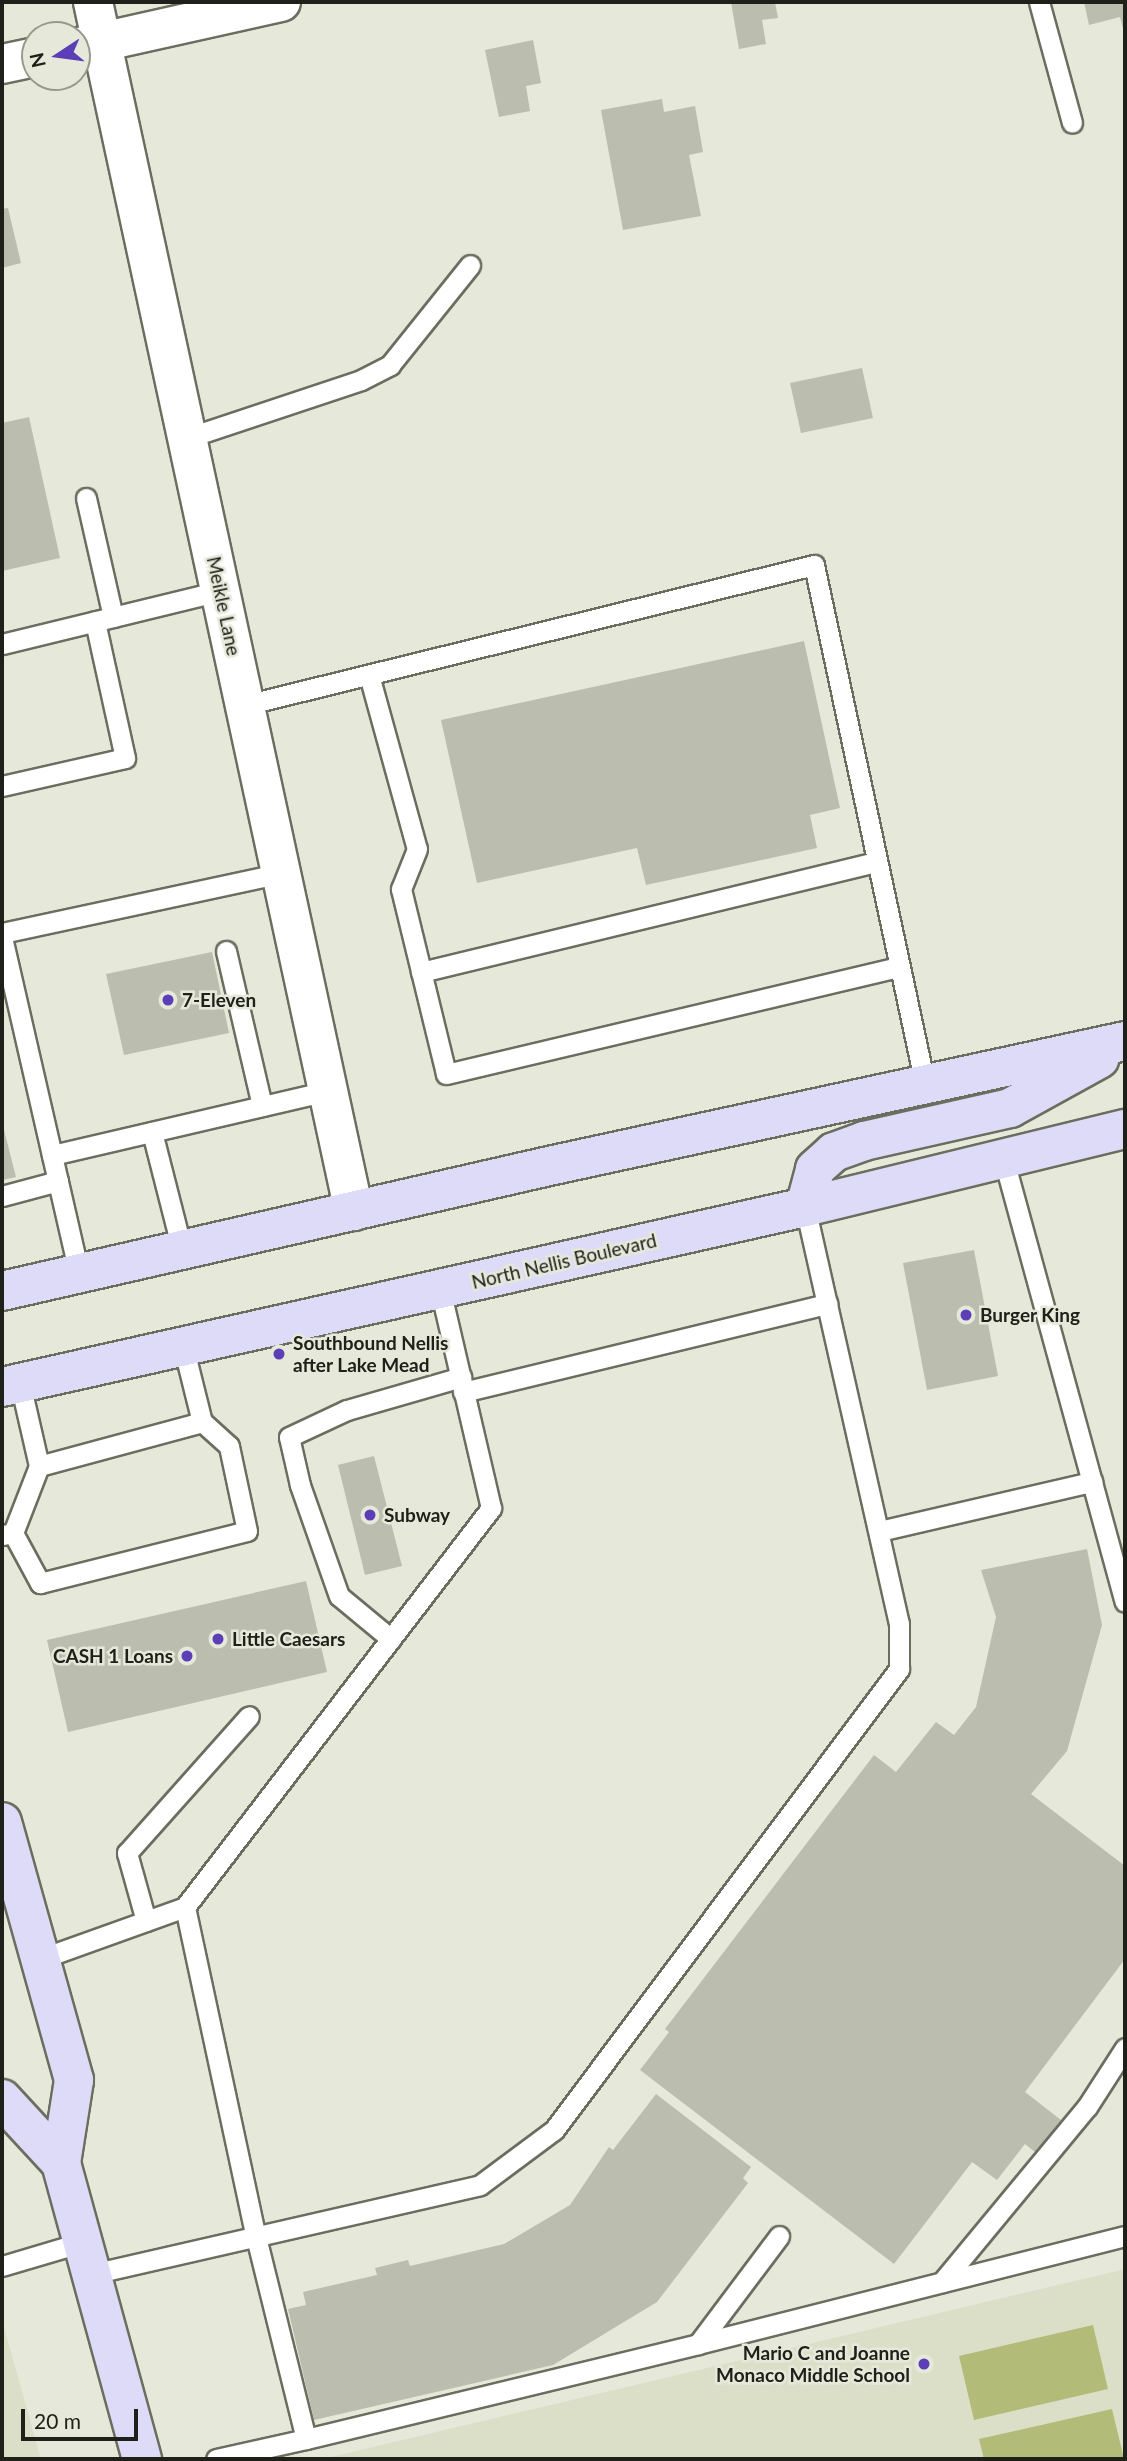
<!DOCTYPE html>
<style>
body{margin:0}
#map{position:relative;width:1127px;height:2461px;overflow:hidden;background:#e6e9d9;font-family:Lato,sans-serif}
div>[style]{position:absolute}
.built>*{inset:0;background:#dcdfc8}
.green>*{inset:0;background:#b2bb77}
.building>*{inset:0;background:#bbbdae}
.roads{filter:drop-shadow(2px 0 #6b6d5f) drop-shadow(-2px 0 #6b6d5f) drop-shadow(0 2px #6b6d5f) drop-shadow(0 -2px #6b6d5f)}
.lane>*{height:19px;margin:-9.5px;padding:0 9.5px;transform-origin:9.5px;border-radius:9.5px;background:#fff}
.street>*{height:38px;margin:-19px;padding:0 19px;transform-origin:19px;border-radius:19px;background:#fff}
.primary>*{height:38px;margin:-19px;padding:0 19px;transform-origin:19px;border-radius:19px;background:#dddbf7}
.dots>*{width:19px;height:19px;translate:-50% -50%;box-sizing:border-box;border:4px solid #e6e9d9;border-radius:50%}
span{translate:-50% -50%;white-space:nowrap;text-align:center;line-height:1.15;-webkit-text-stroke:5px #e6e9d9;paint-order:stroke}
.street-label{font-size:19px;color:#20201b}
.poi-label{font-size:19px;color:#20201b;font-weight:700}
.left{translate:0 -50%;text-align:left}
.right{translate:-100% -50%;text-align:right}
.frame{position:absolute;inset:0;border:4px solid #20201b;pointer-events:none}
.north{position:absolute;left:21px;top:21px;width:70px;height:70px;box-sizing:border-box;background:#e6e9d9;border:2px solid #97998d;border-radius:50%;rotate:257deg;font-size:19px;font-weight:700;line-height:28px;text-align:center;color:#20201b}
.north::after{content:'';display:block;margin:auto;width:24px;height:32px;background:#5c3eb6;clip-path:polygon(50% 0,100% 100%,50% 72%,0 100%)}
.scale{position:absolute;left:21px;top:2409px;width:117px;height:32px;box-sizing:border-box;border:4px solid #20201b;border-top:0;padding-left:9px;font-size:21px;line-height:24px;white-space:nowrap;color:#20201b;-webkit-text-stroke:5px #e6e9d9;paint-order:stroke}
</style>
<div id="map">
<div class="built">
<i style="clip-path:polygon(1125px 2269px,1125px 2459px,322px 2459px)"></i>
<i style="clip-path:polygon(2px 2320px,41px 2459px,2px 2459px)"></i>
</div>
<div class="green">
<i style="clip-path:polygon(1093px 2325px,1108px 2389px,974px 2420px,959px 2356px)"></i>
<i style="clip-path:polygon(1112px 2409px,1124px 2459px,984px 2459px,979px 2439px)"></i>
</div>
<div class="building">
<i style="clip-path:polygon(731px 2px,775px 2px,778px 18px,762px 20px,766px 44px,739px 49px)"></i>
<i style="clip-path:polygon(1084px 2px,1125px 2px,1125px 36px,1120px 17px,1089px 25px)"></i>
<i style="clip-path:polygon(533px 40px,541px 83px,526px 86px,530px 111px,499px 117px,485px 50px)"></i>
<i style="clip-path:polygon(662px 99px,664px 112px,695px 106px,703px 152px,689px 155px,701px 216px,623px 230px,601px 110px)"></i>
<i style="clip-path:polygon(8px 208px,21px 263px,2px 268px,2px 209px)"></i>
<i style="clip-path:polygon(862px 368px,873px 418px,801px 433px,790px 383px)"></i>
<i style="clip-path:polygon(29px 417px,60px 558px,2px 571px,2px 423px)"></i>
<i style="clip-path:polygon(804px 641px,840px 808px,810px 815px,817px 848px,646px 885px,637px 848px,477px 883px,441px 720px)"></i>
<i style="clip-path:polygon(212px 952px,229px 1033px,124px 1055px,106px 974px)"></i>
<i style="clip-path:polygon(2px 1122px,16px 1177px,2px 1180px)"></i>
<i style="clip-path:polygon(974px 1250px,998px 1376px,927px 1390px,903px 1263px)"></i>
<i style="clip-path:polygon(374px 1456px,402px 1566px,365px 1575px,338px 1465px)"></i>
<i style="clip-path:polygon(1087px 1549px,1102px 1625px,1067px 1751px,1031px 1794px,1125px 1866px,1125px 1959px,1025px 2092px,1061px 2120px,1035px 2152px,1025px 2144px,997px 2180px,972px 2162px,894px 2264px,640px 2070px,669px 2032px,665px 2029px,874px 1755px,896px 1772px,936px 1722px,954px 1735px,976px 1707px,996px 1617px,981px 1570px)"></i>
<i style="clip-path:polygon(306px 1581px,327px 1672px,68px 1732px,47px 1640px)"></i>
<i style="clip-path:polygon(656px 2094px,751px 2167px,743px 2178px,748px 2183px,657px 2302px,553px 2365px,314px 2420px,288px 2309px,306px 2305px,303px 2292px,377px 2275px,375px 2268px,408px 2260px,410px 2266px,504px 2244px,570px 2205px,609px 2147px,613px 2150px)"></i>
</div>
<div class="roads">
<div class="lane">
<i style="left:1039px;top:2px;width:125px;rotate:74.7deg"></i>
<i style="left:187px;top:438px;width:183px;rotate:-18.4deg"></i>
<i style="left:361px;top:380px;width:33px;rotate:-27deg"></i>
<i style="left:390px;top:365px;width:128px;rotate:-51.3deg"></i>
<i style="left:86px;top:498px;width:122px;rotate:77.2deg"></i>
<i style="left:2px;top:644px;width:224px;rotate:-13.7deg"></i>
<i style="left:369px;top:675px;width:180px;rotate:74.6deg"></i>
<i style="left:417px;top:849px;width:43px;rotate:111.8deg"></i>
<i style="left:401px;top:889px;width:190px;rotate:76.3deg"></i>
<i style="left:446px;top:1074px;width:466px;rotate:-13.3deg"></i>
<i style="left:245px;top:705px;width:586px;rotate:-13.82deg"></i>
<i style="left:814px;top:565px;width:531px;rotate:77.93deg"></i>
<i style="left:2px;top:786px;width:126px;rotate:-12.8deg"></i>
<i style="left:125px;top:758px;width:140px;rotate:-102.4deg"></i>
<i style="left:2px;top:933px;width:285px;rotate:-12.1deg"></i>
<i style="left:2px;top:937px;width:345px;rotate:77.1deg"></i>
<i style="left:226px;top:951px;width:159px;rotate:76.9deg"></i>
<i style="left:421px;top:972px;width:469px;rotate:-13.6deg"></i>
<i style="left:152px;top:1132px;width:122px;rotate:75.7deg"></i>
<i style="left:52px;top:1155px;width:283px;rotate:-13.1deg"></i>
<i style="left:1003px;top:1157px;width:461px;rotate:74.7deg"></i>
<i style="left:2px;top:1196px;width:58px;rotate:-15deg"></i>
<i style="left:463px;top:1392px;width:375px;rotate:-13.6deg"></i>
<i style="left:39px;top:1466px;width:169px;rotate:-15.1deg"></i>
<i style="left:202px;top:1422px;width:78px;rotate:-104deg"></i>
<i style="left:879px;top:1531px;width:219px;rotate:-13deg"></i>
<i style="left:13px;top:1533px;width:57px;rotate:61.6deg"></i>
<i style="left:40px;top:1583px;width:213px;rotate:-14.1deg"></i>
<i style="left:247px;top:1531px;width:87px;rotate:-102deg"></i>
<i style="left:229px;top:1446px;width:36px;rotate:-138deg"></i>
<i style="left:3px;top:1535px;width:10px;rotate:-11deg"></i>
<i style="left:13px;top:1533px;width:72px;rotate:-68.8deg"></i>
<i style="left:39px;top:1466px;width:85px;rotate:-102.9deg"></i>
<i style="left:391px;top:1639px;width:67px;rotate:-140.4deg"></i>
<i style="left:339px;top:1596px;width:118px;rotate:-109.4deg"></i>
<i style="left:300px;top:1485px;width:49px;rotate:-102.9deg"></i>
<i style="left:289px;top:1437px;width:64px;rotate:-25deg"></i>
<i style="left:347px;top:1410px;width:119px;rotate:-16.1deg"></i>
<i style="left:185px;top:1907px;width:338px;rotate:77.9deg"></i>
<i style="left:256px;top:2237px;width:208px;rotate:76.1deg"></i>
<i style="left:306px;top:2439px;width:92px;rotate:167.5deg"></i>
<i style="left:146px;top:1921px;width:71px;rotate:-105.6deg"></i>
<i style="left:127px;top:1853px;width:183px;rotate:-48.3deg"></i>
<i style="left:40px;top:1959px;width:154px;rotate:-19.7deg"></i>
<i style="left:185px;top:1907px;width:503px;rotate:-52.51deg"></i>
<i style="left:491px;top:1508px;width:225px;rotate:-103.1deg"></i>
<i style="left:2px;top:2266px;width:84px;rotate:-16.5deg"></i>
<i style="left:92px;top:2274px;width:398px;rotate:-12.9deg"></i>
<i style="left:480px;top:2185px;width:92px;rotate:-36.6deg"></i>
<i style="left:554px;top:2130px;width:576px;rotate:-53.19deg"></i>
<i style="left:899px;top:1669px;width:45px;rotate:-90deg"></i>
<i style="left:899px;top:1624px;width:427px;rotate:-102.7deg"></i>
<i style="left:942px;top:2282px;width:227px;rotate:-50.4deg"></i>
<i style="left:1087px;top:2107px;width:70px;rotate:-57.2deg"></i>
<i style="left:698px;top:2344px;width:440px;rotate:-14.2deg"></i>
<i style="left:306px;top:2439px;width:403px;rotate:-13.6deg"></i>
<i style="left:698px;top:2344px;width:135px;rotate:-53.1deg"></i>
</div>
<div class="street">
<i style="left:93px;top:2px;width:1237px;rotate:77.82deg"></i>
<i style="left:79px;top:47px;width:207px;rotate:-12.6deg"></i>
<i style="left:2px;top:64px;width:34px;rotate:-12deg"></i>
</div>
<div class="primary">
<i style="left:805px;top:1207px;width:39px;rotate:-75deg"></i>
<i style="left:815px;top:1169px;width:25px;rotate:-42deg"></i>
<i style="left:834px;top:1152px;width:32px;rotate:-20deg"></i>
<i style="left:864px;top:1141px;width:150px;rotate:-12.7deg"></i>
<i style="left:1010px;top:1108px;width:102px;rotate:-28.8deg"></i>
<i style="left:2px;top:1291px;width:561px;rotate:-12.87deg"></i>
<i style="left:549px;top:1166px;width:589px;rotate:-12.24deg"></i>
<i style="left:2px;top:1387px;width:823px;rotate:-12.63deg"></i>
<i style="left:805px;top:1207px;width:329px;rotate:-13.7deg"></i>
<i style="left:2px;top:1822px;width:268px;rotate:74.4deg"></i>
<i style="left:74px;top:2080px;width:84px;rotate:98.9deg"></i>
<i style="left:61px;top:2163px;width:307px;rotate:74.7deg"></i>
<i style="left:2px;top:2099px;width:87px;rotate:47.3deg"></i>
</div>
</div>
<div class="dots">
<i style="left:168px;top:1000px;background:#5c3eb6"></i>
<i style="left:966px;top:1315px;background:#5c3eb6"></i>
<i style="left:279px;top:1354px;background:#5c3eb6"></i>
<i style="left:370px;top:1515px;background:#5c3eb6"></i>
<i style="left:218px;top:1639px;background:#5c3eb6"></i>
<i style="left:187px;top:1656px;background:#5c3eb6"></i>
<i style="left:924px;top:2364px;background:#5c3eb6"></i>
</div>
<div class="street-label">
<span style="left:224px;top:606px;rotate:78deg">Meikle Lane</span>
<span style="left:564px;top:1261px;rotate:-13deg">North Nellis Boulevard</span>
</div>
<div class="poi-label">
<span class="left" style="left:182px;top:1000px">7-Eleven</span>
<span class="left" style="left:980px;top:1315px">Burger King</span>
<span class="left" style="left:293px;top:1354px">Southbound Nellis<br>after Lake Mead</span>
<span class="left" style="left:384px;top:1515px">Subway</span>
<span class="left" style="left:232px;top:1639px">Little Caesars</span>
<span class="right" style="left:173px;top:1656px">CASH 1 Loans</span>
<span class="right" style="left:910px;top:2364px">Mario C and Joanne<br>Monaco Middle School</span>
</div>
<div class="frame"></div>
<div class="north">N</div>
<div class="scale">20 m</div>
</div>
